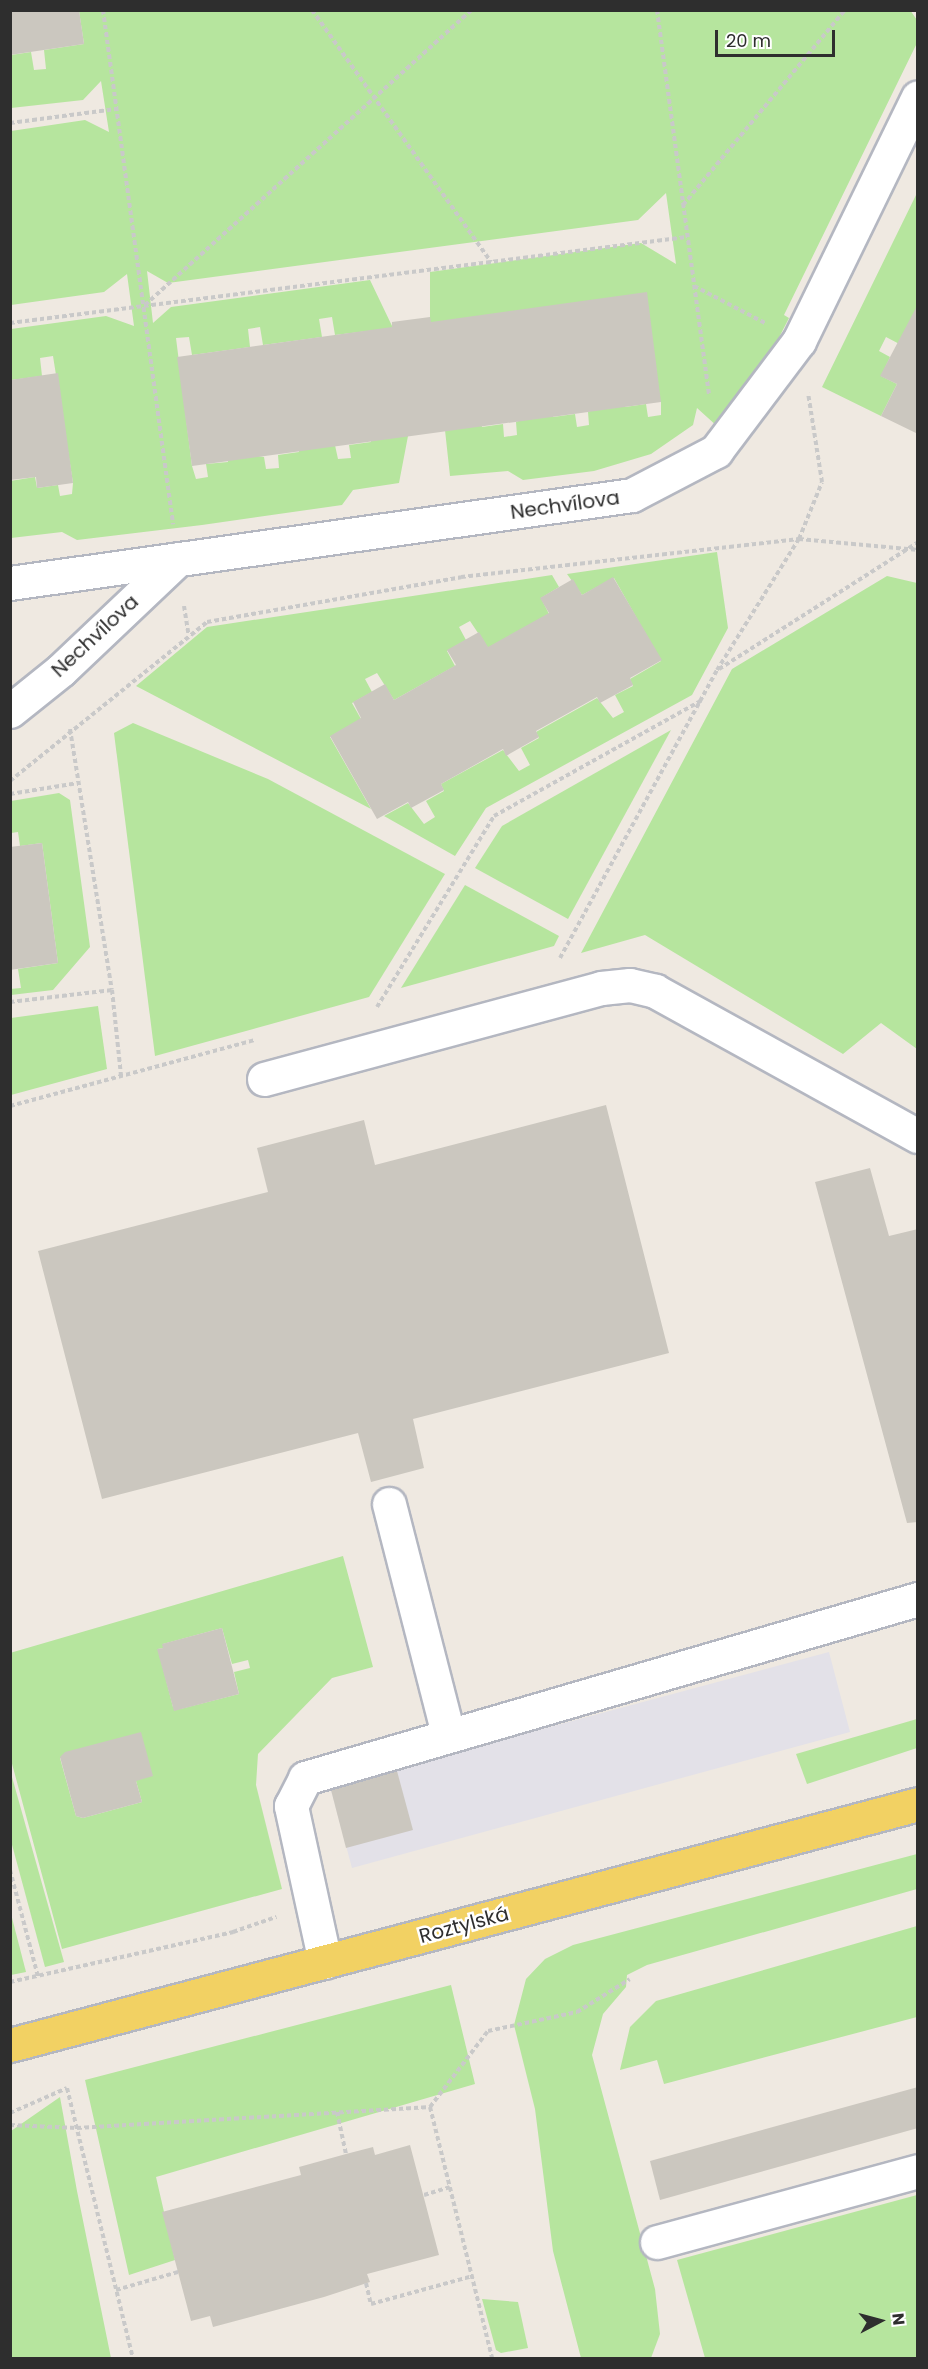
<!DOCTYPE html>
<meta charset="utf-8">
<style>
body{margin:0}
#map{position:relative;width:928px;height:2369px;overflow:hidden;background:#efe9e1;font-family:Poppins,sans-serif}
div>[style]{position:absolute}
.industrial>*{inset:0;background:#e3e1e8}
.green>*{inset:0;background:#b6e59e}
.building>*{inset:0;background:#cbc7bf}
.path>*{height:4px;margin-top:-2px;transform-origin:0;background:repeating-linear-gradient(90deg,#c9c9c9 0 4.5px,transparent 0 7.5px)}
.roads{filter:drop-shadow(2px 0 #b4b7c1) drop-shadow(-2px 0 #b4b7c1) drop-shadow(0 2px #b4b7c1) drop-shadow(0 -2px #b4b7c1)}
.minor>*{height:33px;margin:-16.5px;padding:0 16.5px;transform-origin:16.5px;border-radius:16.5px;background:#fff}
.major>*{height:33px;margin:-16.5px;padding:0 16.5px;transform-origin:16.5px;border-radius:16.5px;background:#f2d163}
span{translate:-50% -50%;white-space:nowrap;text-align:center;line-height:1.15;-webkit-text-stroke:5px #fff;paint-order:stroke}
.street-label{font-size:20px;color:#2e2e2e}
.frame{position:absolute;inset:0;border:12px solid #2e2e2e;pointer-events:none}
.north{position:absolute;left:850px;top:2291px;width:60px;height:60px;-webkit-text-stroke:4px #fff;paint-order:stroke;rotate:84deg;font-size:16px;font-weight:700;line-height:24px;text-align:center;color:#2e2e2e}
.north::after{content:'';display:block;margin:auto;width:21px;height:27px;background:#2e2e2e;clip-path:polygon(50% 0,100% 100%,50% 72%,0 100%)}
.scale{position:absolute;left:715px;top:30px;width:120px;height:27px;box-sizing:border-box;border:3px solid #2e2e2e;border-top:0;padding-left:8px;font-size:18px;line-height:21px;white-space:nowrap;color:#2e2e2e;-webkit-text-stroke:4px #fff;paint-order:stroke}
</style>
<div id="map">
<div class="industrial">
<i style="clip-path:polygon(829px 1652px,850px 1732px,352px 1868px,330px 1786px)"></i>
</div>
<div class="green">
<i style="clip-path:polygon(910px 10px,917px 20px,917px 43px,784px 315px,789px 318px,768px 359px,718px 427px,697px 408px,693px 425px,651px 454px,594px 471px,523px 480px,508px 471px,450px 476px,444px 421px,480px 416px,482px 427px,503px 424px,504px 437px,517px 435px,516px 422px,552px 406px,553px 417px,575px 414px,577px 427px,589px 425px,588px 412px,623px 396px,625px 407px,646px 404px,648px 417px,661px 415px,661px 402px,430px 322px,430px 272px,641px 243px,676px 264px,666px 193px,638px 220px,168px 283px,147px 271px,153px 323px,171px 307px,370px 280px,393px 328px,335px 335px,332px 317px,319px 319px,322px 337px,263px 345px,260px 327px,248px 329px,250px 347px,192px 355px,189px 337px,176px 338px,192px 466px,196px 479px,208px 477px,206px 464px,228px 462px,227px 451px,264px 457px,266px 469px,279px 468px,278px 455px,299px 452px,298px 441px,333px 436px,338px 459px,351px 458px,349px 445px,371px 442px,370px 431px,408px 436px,399px 483px,353px 490px,342px 505px,202px 525px,77px 540px,62px 532px,11px 538px,10px 481px,35px 477px,37px 488px,58px 485px,60px 496px,72px 494px,73px 483px,53px 356px,40px 358px,42px 376px,11px 380px,11px 329px,106px 316px,134px 326px,127px 274px,104px 292px,11px 305px,11px 131px,85px 120px,109px 132px,101px 81px,83px 100px,11px 108px,11px 55px,31px 52px,34px 70px,46px 69px,44px 50px,84px 44px,79px 11px)"></i>
<i style="clip-path:polygon(917px 193px,917px 326px,907px 348px,886px 337px,879px 351px,890px 357px,881px 376px,897px 384px,881px 416px,822px 387px)"></i>
<i style="clip-path:polygon(717px 552px,728px 628px,692px 695px,486px 808px,455px 856px,384px 816px,408px 803px,424px 824px,435px 817px,426px 801px,444px 791px,441px 784px,503px 750px,519px 771px,530px 765px,521px 748px,539px 738px,536px 732px,597px 698px,613px 718px,624px 712px,615px 695px,633px 686px,630px 679px,661px 661px,614px 578px,582px 595px,567px 574px)"></i>
<i style="clip-path:polygon(552px 575px,559px 587px,541px 598px,549px 614px,488px 648px,470px 621px,459px 627px,466px 640px,447px 651px,455px 666px,394px 700px,377px 673px,365px 679px,372px 692px,352px 703px,361px 719px,330px 737px,371px 809px,136px 686px,207px 627px)"></i>
<i style="clip-path:polygon(887px 576px,917px 583px,917px 1049px,881px 1023px,843px 1054px,645px 935px,581px 953px,732px 669px)"></i>
<i style="clip-path:polygon(133px 723px,268px 779px,445px 874px,369px 997px,155px 1056px,114px 733px)"></i>
<i style="clip-path:polygon(671px 730px,568px 919px,475px 868px,502px 826px)"></i>
<i style="clip-path:polygon(59px 793px,70px 800px,90px 947px,53px 990px,11px 995px,10px 989px,21px 988px,18px 969px,58px 963px,42px 843px,20px 846px,18px 832px,11px 833px,11px 801px)"></i>
<i style="clip-path:polygon(465px 885px,559px 936px,554px 946px,401px 988px)"></i>
<i style="clip-path:polygon(98px 1006px,107px 1069px,11px 1095px,11px 1018px)"></i>
<i style="clip-path:polygon(evenodd,343px 1556px,373px 1667px,332px 1678px,258px 1754px,256px 1785px,282px 1889px,62px 1949px,11px 1760px,10px 1653px,343px 1556px,222px 1628px,232px 1664px,248px 1660px,250px 1668px,234px 1672px,239px 1694px,180px 1709px,173px 1707px,158px 1649px,163px 1648px,163px 1644px,222px 1628px,343px 1556px,60px 1758px,136px 1781px,142px 1802px,83px 1818px,76px 1816px,60px 1758px)"></i>
<i style="clip-path:polygon(917px 1719px,917px 1748px,807px 1784px,796px 1754px)"></i>
<i style="clip-path:polygon(10px 1770px,64px 1962px,45px 1967px,11px 1841px)"></i>
<i style="clip-path:polygon(917px 1854px,917px 1889px,647px 1965px,627px 1975px,626px 1987px,603px 2014px,592px 2055px,655px 2289px,660px 2334px,651px 2358px,581px 2358px,553px 2251px,535px 2109px,514px 2025px,526px 1979px,545px 1959px,573px 1945px)"></i>
<i style="clip-path:polygon(11px 1914px,26px 1972px,11px 1975px,10px 1975px)"></i>
<i style="clip-path:polygon(917px 1926px,917px 2017px,664px 2084px,657px 2060px,620px 2070px,630px 2027px,656px 2001px)"></i>
<i style="clip-path:polygon(451px 1985px,475px 2084px,156px 2177px,175px 2260px,129px 2275px,85px 2080px)"></i>
<i style="clip-path:polygon(60px 2097px,77px 2191px,111px 2358px,11px 2358px,11px 2131px)"></i>
<i style="clip-path:polygon(917px 2195px,917px 2358px,705px 2358px,677px 2260px)"></i>
<i style="clip-path:polygon(482px 2299px,518px 2302px,528px 2348px,501px 2353px,496px 2350px)"></i>
</div>
<div class="building">
<i style="clip-path:polygon(10px 10px,79px 10px,84px 44px,10px 55px)"></i>
<i style="clip-path:polygon(647px 292px,661px 402px,192px 466px,177px 357px,392px 327px,392px 322px,430px 317px,431px 322px)"></i>
<i style="clip-path:polygon(918px 304px,918px 434px,881px 416px,897px 384px,880px 376px)"></i>
<i style="clip-path:polygon(58px 373px,73px 483px,37px 488px,36px 477px,10px 480px,10px 380px)"></i>
<i style="clip-path:polygon(613px 577px,662px 660px,630px 678px,633px 685px,600px 703px,597px 697px,536px 731px,539px 737px,506px 756px,503px 749px,441px 784px,444px 790px,411px 808px,408px 802px,377px 819px,330px 736px,361px 718px,353px 702px,385px 684px,394px 700px,456px 665px,447px 650px,479px 632px,488px 647px,549px 613px,540px 598px,573px 579px,582px 595px)"></i>
<i style="clip-path:polygon(42px 843px,58px 963px,10px 970px,10px 847px)"></i>
<i style="clip-path:polygon(606px 1105px,669px 1353px,413px 1419px,424px 1468px,371px 1482px,358px 1433px,102px 1499px,38px 1251px,268px 1192px,257px 1148px,364px 1120px,375px 1165px)"></i>
<i style="clip-path:polygon(870px 1168px,889px 1236px,918px 1229px,918px 1522px,907px 1523px,815px 1182px)"></i>
<i style="clip-path:polygon(222px 1628px,239px 1694px,174px 1711px,157px 1649px,163px 1648px,162px 1644px)"></i>
<i style="clip-path:polygon(141px 1732px,153px 1776px,136px 1781px,142px 1802px,83px 1818px,76px 1816px,60px 1757px,65px 1752px)"></i>
<i style="clip-path:polygon(397px 1771px,413px 1830px,346px 1848px,331px 1790px)"></i>
<i style="clip-path:polygon(918px 2087px,918px 2128px,660px 2200px,650px 2161px)"></i>
<i style="clip-path:polygon(410px 2145px,439px 2255px,367px 2274px,370px 2282px,324px 2297px,213px 2327px,210px 2316px,191px 2321px,162px 2212px,301px 2175px,299px 2167px,346px 2154px,373px 2147px,375px 2155px)"></i>
</div>
<div class="path">
<i style="left:103px;top:10px;width:519px;rotate:82.24deg"></i>
<i style="left:312px;top:10px;width:309px;rotate:54.6deg"></i>
<i style="left:657px;top:10px;width:389px;rotate:82.3deg"></i>
<i style="left:10px;top:123px;width:107px;rotate:-7.5deg"></i>
<i style="left:683px;top:205px;width:254px;rotate:-50.3deg"></i>
<i style="left:694px;top:286px;width:82px;rotate:27.5deg"></i>
<i style="left:145px;top:305px;width:440px;rotate:-42.1deg"></i>
<i style="left:10px;top:323px;width:682px;rotate:-7.24deg"></i>
<i style="left:184px;top:606px;width:30px;rotate:81deg"></i>
<i style="left:719px;top:669px;width:236px;rotate:-32.5deg"></i>
<i style="left:70px;top:729px;width:264px;rotate:80.9deg"></i>
<i style="left:10px;top:781px;width:253px;rotate:-38.9deg"></i>
<i style="left:207px;top:622px;width:258px;rotate:-10deg"></i>
<i style="left:461px;top:577px;width:340px;rotate:-6.4deg"></i>
<i style="left:799px;top:539px;width:61px;rotate:-68deg"></i>
<i style="left:822px;top:482px;width:90px;rotate:-98.9deg"></i>
<i style="left:10px;top:794px;width:69px;rotate:-9.2deg"></i>
<i style="left:560px;top:958px;width:328px;rotate:-61.4deg"></i>
<i style="left:717px;top:670px;width:155px;rotate:-58deg"></i>
<i style="left:799px;top:539px;width:120px;rotate:5.3deg"></i>
<i style="left:10px;top:1002px;width:103px;rotate:-6.7deg"></i>
<i style="left:112px;top:990px;width:86px;rotate:84deg"></i>
<i style="left:377px;top:1007px;width:224px;rotate:-58.5deg"></i>
<i style="left:494px;top:816px;width:237px;rotate:-29.1deg"></i>
<i style="left:10px;top:1106px;width:253px;rotate:-15.1deg"></i>
<i style="left:10px;top:1870px;width:111px;rotate:75.3deg"></i>
<i style="left:10px;top:1982px;width:229px;rotate:-12.6deg"></i>
<i style="left:233px;top:1932px;width:46px;rotate:-19.2deg"></i>
<i style="left:430px;top:2107px;width:96px;rotate:-52.7deg"></i>
<i style="left:488px;top:2031px;width:91px;rotate:-12.1deg"></i>
<i style="left:577px;top:2012px;width:62px;rotate:-31.9deg"></i>
<i style="left:337px;top:2112px;width:43px;rotate:77.9deg"></i>
<i style="left:10px;top:2113px;width:62px;rotate:-23.7deg"></i>
<i style="left:67px;top:2088px;width:278px;rotate:76.3deg"></i>
<i style="left:10px;top:2125px;width:67px;rotate:2.6deg"></i>
<i style="left:77px;top:2128px;width:354px;rotate:-3.4deg"></i>
<i style="left:430px;top:2107px;width:259px;rotate:76.1deg"></i>
<i style="left:424px;top:2195px;width:27px;rotate:-17deg"></i>
<i style="left:366px;top:2283px;width:22px;rotate:77deg"></i>
<i style="left:371px;top:2304px;width:106px;rotate:-15.4deg"></i>
<i style="left:116px;top:2290px;width:65px;rotate:-16.2deg"></i>
</div>
<div class="roads">
<div class="minor">
<i style="left:10px;top:583px;width:628px;rotate:-8.05deg"></i>
<i style="left:632px;top:495px;width:95px;rotate:-27.6deg"></i>
<i style="left:716px;top:451px;width:138px;rotate:-53deg"></i>
<i style="left:799px;top:341px;width:271px;rotate:-64deg"></i>
<i style="left:10px;top:711px;width:65px;rotate:-38.8deg"></i>
<i style="left:61px;top:670px;width:161px;rotate:-43.5deg"></i>
<i style="left:264px;top:1079px;width:349px;rotate:-15.1deg"></i>
<i style="left:601px;top:988px;width:29px;rotate:-6deg"></i>
<i style="left:630px;top:985px;width:26px;rotate:13deg"></i>
<i style="left:655px;top:991px;width:300px;rotate:28.9deg"></i>
<i style="left:389px;top:1504px;width:237px;rotate:75.6deg"></i>
<i style="left:325px;top:1962px;width:160px;rotate:-102.3deg"></i>
<i style="left:291px;top:1806px;width:31px;rotate:-63deg"></i>
<i style="left:305px;top:1778px;width:639px;rotate:-16.28deg"></i>
<i style="left:657px;top:2242px;width:270px;rotate:-15.2deg"></i>
</div>
<div class="major">
<i style="left:10px;top:2045px;width:939px;rotate:-14.86deg"></i>
</div>
</div>
<div class="street-label">
<span style="left:565px;top:505px;rotate:-8deg">Nechvílova</span>
<span style="left:95px;top:636px;rotate:-43deg">Nechvílova</span>
<span style="left:464px;top:1925px;rotate:-15deg">Roztylská</span>
</div>
<div class="frame"></div>
<div class="north">N</div>
<div class="scale">20 m</div>
</div>
